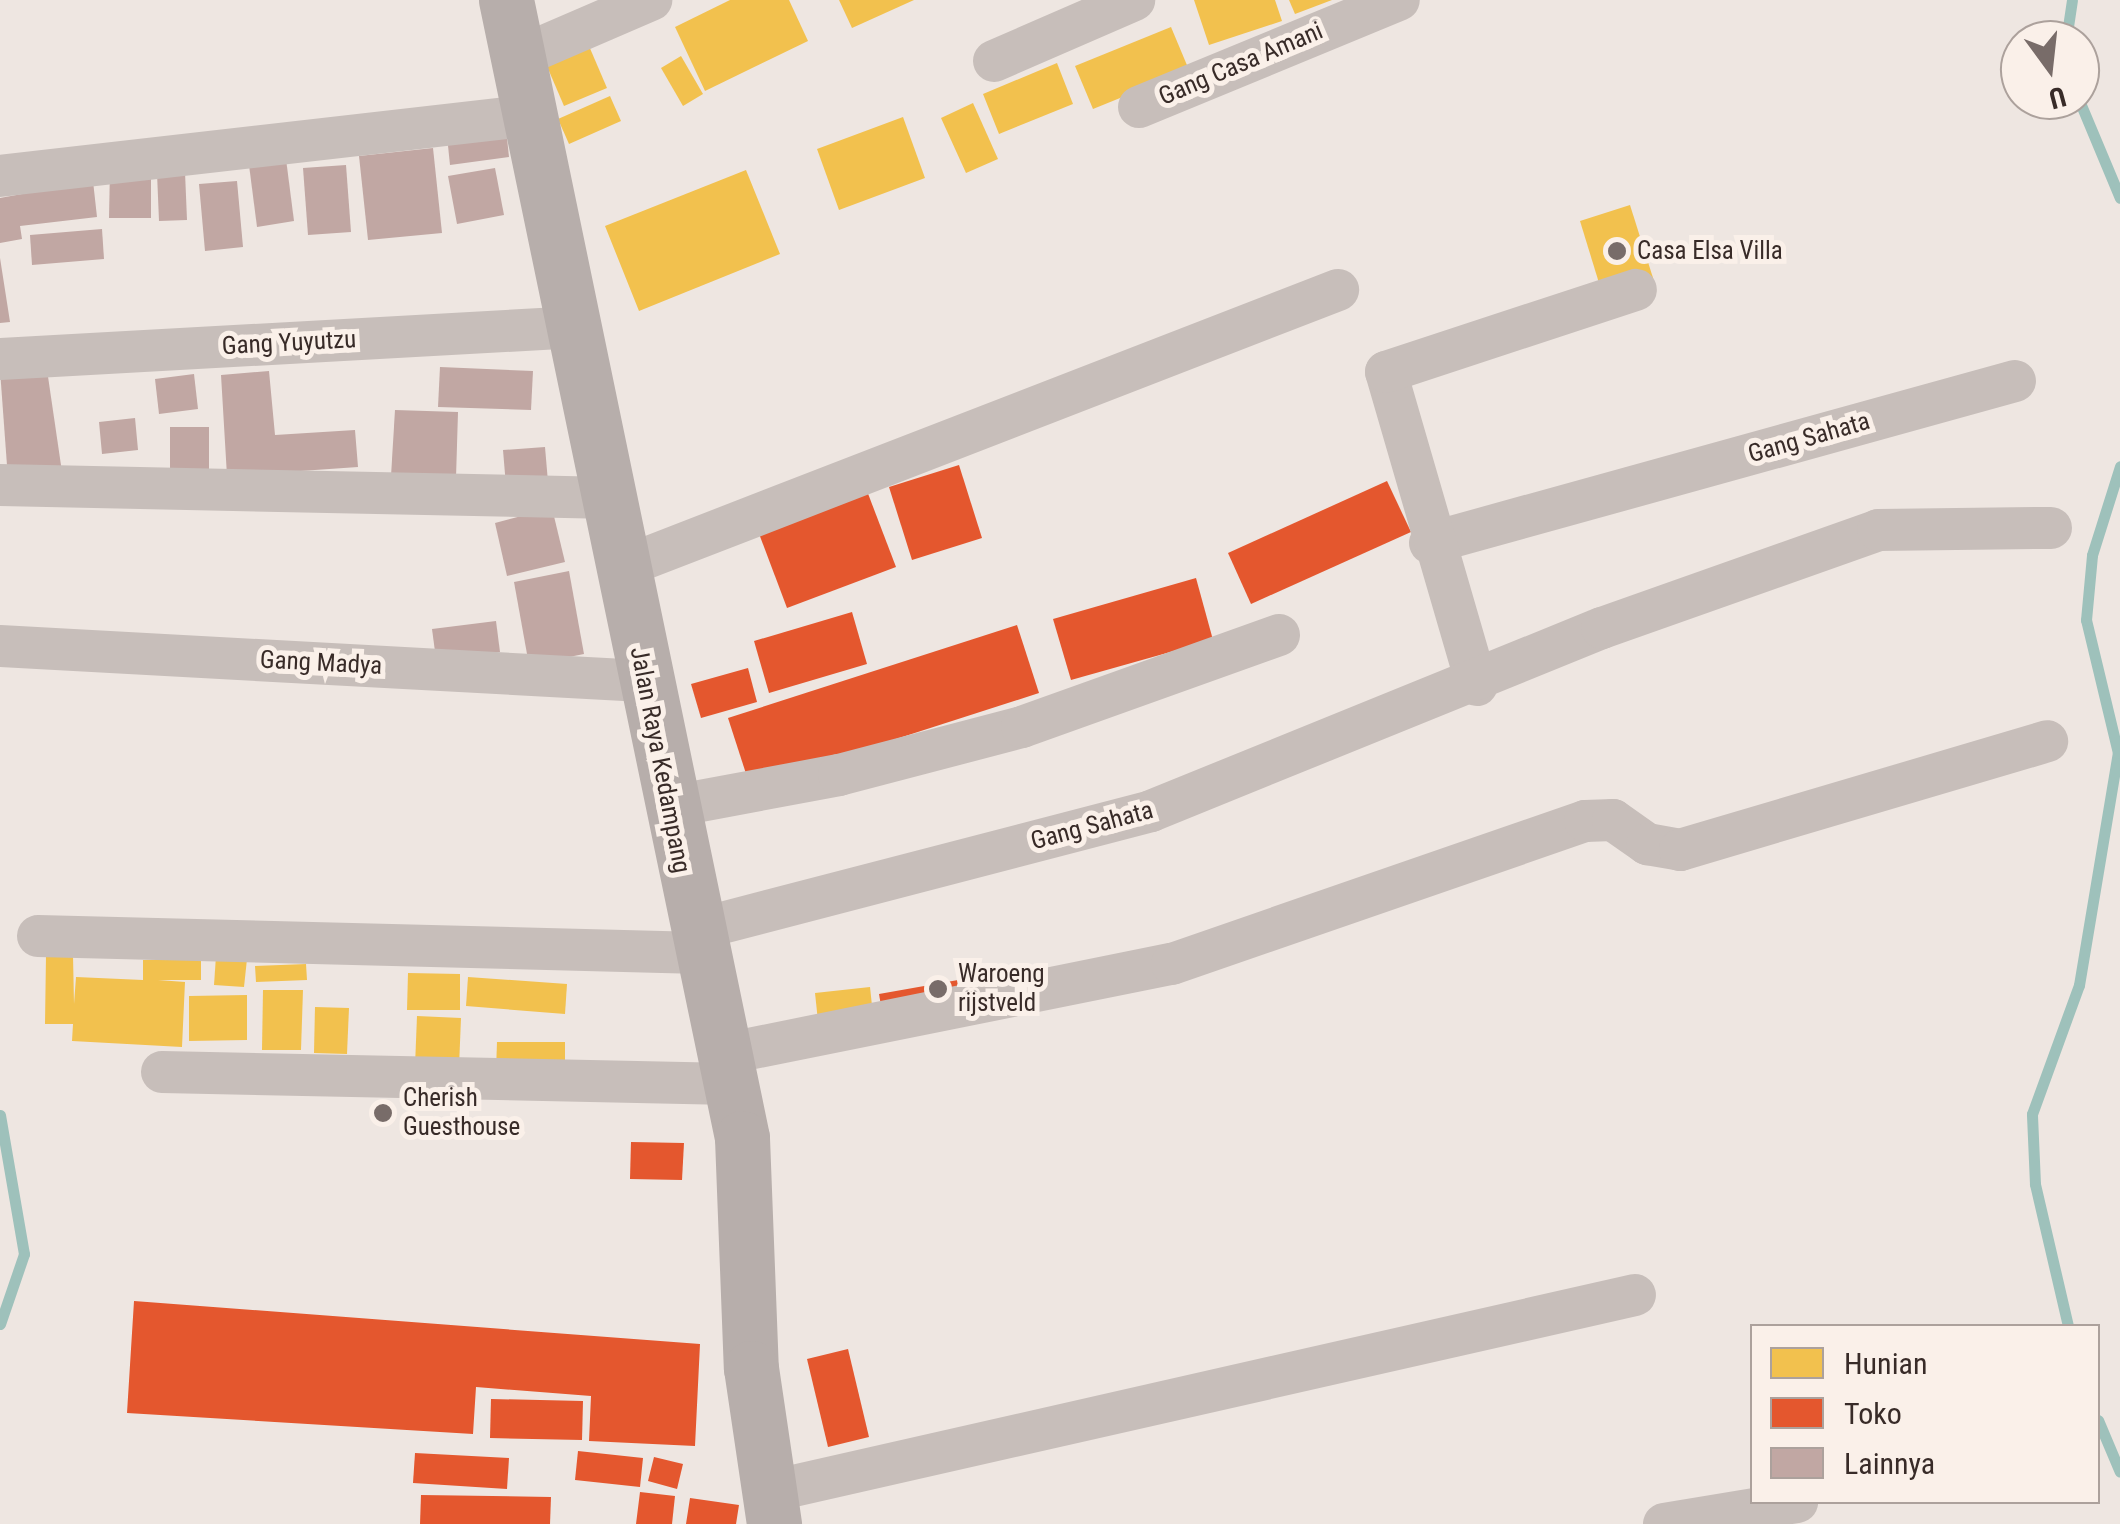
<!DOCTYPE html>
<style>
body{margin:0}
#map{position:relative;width:2120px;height:1524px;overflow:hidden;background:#eee6e1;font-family:"Roboto Condensed",sans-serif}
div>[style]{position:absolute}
.homes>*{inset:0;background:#f2c14e}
.shops>*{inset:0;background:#e4572e}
.stream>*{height:11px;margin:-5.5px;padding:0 5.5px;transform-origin:5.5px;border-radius:5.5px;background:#9ec1bb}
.building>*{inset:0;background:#c1a7a3}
.street>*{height:42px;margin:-21px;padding:0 21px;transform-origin:21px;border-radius:21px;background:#c7beba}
.secondary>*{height:55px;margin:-27.5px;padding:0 27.5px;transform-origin:27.5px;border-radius:27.5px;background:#b7aeab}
.dots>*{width:28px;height:28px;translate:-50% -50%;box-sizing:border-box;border:5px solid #faf0e9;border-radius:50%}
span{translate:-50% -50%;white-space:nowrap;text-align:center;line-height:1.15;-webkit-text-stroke:10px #faf0e9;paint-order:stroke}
.street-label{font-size:25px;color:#382b28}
.poi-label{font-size:25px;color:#382b28}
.left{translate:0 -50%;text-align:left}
.legend{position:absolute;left:1750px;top:1324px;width:350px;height:180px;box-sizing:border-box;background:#faf0e9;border:2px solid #aca19c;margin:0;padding:12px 18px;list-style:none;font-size:30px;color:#382b28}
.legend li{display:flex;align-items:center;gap:20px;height:50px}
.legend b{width:50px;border:2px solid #aca19c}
.north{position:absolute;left:2000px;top:20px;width:100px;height:100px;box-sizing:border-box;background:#faf0e9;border:2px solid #aca19c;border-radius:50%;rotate:165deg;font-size:28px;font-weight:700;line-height:40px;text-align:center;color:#382b28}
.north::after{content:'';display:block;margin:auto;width:35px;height:45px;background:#786c69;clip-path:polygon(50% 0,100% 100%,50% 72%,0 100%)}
</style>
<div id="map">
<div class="homes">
<i style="clip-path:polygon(730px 0,789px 0,808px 41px,705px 91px,675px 27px)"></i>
<i style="clip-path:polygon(839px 0,914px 0,852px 28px)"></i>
<i style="clip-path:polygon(1194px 0,1275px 0,1282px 21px,1209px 45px)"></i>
<i style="clip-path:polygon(1289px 0,1332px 0,1295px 14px)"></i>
<i style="clip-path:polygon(1171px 27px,1189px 70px,1093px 109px,1075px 66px)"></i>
<i style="clip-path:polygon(586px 39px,607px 88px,564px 106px,543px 57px)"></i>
<i style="clip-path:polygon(681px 56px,703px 94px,683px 106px,661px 68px)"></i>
<i style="clip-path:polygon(1057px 63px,1073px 104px,999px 134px,983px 94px)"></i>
<i style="clip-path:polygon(610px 96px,621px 121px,569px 144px,558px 119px)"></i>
<i style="clip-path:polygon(973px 103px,998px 159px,966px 173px,941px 118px)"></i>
<i style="clip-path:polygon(903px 117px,925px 178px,839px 210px,817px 149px)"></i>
<i style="clip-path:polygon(746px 170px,780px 254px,639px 311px,605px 226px)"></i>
<i style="clip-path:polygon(1630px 205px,1654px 281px,1603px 296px,1580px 221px)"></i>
<i style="clip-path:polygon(46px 955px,73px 955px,74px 1004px,76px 977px,143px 980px,143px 960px,201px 959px,201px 980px,158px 980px,185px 982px,182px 1047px,72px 1041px,73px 1024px,45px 1024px)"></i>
<i style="clip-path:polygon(216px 956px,247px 959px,244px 987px,214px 985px)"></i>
<i style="clip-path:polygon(306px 964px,307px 980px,256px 982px,255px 966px)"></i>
<i style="clip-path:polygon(408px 973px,460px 974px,460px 1010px,407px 1010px)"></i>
<i style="clip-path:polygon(468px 977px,567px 984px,565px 1014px,466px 1006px)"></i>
<i style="clip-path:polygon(870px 987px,873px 1015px,818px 1021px,815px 993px)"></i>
<i style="clip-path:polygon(263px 990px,303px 990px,301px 1050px,262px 1050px)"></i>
<i style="clip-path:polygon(247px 995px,247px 1040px,189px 1041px,189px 996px)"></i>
<i style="clip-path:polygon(315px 1007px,349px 1008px,347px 1054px,314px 1053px)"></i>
<i style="clip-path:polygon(417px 1016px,461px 1018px,459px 1067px,415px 1066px)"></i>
<i style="clip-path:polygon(497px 1042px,565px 1042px,565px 1071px,496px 1071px)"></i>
</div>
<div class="shops">
<i style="clip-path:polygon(959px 465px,982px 538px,912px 560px,889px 487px)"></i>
<i style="clip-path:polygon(1387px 481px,1411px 532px,1251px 604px,1228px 553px)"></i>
<i style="clip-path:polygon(867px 491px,896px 567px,787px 608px,758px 531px)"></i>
<i style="clip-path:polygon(1196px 578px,1213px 640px,1071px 680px,1053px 619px)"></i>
<i style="clip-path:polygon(852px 612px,867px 664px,769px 693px,754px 641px)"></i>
<i style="clip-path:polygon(1017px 625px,1039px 693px,750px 786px,728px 718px)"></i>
<i style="clip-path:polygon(748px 668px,757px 702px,701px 718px,691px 684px)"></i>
<i style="clip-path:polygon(975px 977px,979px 1000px,883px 1017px,879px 994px)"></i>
<i style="clip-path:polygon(631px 1142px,684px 1143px,682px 1180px,630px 1179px)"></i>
<i style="clip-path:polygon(134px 1301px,700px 1344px,695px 1446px,589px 1441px,591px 1396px,476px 1387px,473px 1434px,127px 1413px)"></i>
<i style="clip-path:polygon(848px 1349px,869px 1437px,828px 1447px,807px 1359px)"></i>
<i style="clip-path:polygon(491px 1399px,583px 1401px,582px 1440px,490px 1438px)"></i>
<i style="clip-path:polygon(578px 1451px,643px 1458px,640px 1487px,575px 1480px)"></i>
<i style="clip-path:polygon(415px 1453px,509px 1458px,507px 1489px,413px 1483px)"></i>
<i style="clip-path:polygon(654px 1457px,683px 1464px,677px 1489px,648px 1481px)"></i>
<i style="clip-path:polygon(640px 1492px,675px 1496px,672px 1524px,636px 1524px)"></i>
<i style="clip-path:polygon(421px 1495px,551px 1497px,550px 1524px,420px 1524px)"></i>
<i style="clip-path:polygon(690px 1498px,739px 1505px,736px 1524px,686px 1524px)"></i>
</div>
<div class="stream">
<i style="left:2066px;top:40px;width:40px;rotate:-81.5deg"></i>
<i style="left:2079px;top:100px;width:106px;rotate:67.3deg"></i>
<i style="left:0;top:1115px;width:141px;rotate:80.2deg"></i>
<i style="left:24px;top:1254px;width:74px;rotate:108.9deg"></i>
<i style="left:2068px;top:1326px;width:146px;rotate:-103.1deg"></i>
<i style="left:2035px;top:1184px;width:70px;rotate:-92.5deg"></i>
<i style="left:2032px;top:1114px;width:137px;rotate:-70deg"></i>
<i style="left:2079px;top:985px;width:235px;rotate:-80.5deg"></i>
<i style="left:2118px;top:753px;width:137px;rotate:-103.5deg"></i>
<i style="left:2086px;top:620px;width:65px;rotate:-84.7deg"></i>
<i style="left:2092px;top:555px;width:93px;rotate:-72.5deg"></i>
<i style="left:2098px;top:1420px;width:56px;rotate:67.1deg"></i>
</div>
<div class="building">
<i style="clip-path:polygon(506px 129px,509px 157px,450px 165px,447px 136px)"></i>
<i style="clip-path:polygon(433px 148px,442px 233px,368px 240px,359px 156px)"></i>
<i style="clip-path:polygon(286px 159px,294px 221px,257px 227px,249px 165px)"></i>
<i style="clip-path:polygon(346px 165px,351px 232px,308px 235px,303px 168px)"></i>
<i style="clip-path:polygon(495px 168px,504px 215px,457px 224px,448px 176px)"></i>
<i style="clip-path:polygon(110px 169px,151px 169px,151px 218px,109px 218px)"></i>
<i style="clip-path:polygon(185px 172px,187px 220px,159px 221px,157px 173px)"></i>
<i style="clip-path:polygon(93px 181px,97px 217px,20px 226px,22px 239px,0 243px,0 198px)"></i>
<i style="clip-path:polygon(237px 181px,243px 247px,205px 251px,199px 184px)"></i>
<i style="clip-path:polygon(102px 229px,104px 259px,32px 265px,30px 235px)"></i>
<i style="clip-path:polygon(0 258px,10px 322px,0 323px)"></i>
<i style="clip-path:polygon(46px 363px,62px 472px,8px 479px,0 370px)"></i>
<i style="clip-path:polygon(440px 367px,533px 371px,531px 410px,438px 407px)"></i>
<i style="clip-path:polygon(269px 371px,275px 435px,355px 430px,358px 467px,227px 476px,221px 375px)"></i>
<i style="clip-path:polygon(194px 374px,198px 409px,159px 414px,155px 379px)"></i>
<i style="clip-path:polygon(395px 410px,458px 412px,456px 478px,391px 476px)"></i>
<i style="clip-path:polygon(135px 418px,138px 450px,102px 454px,99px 422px)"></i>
<i style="clip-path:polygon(170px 427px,209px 427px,209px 482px,170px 482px)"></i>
<i style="clip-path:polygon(545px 447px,548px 482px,506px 486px,503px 450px)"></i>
<i style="clip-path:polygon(552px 508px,565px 562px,507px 576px,495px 523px)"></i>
<i style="clip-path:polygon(569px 571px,584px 654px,529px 665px,514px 582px)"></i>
<i style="clip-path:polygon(496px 621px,500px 652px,436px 659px,432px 629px)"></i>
</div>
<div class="street">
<i style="left:521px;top:56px;width:142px;rotate:-23.3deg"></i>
<i style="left:994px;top:61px;width:153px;rotate:-23.5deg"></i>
<i style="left:1139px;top:107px;width:281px;rotate:-22.4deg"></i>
<i style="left:0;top:176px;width:536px;rotate:-6.53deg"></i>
<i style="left:0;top:359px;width:578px;rotate:-3.17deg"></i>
<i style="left:0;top:485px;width:611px;rotate:1.22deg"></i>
<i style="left:1430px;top:543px;width:607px;rotate:-15.48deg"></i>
<i style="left:623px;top:567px;width:767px;rotate:-21.18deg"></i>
<i style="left:0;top:646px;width:644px;rotate:3.12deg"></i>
<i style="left:1477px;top:685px;width:326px;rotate:-106.2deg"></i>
<i style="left:1386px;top:372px;width:263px;rotate:-18.2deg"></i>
<i style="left:668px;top:807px;width:174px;rotate:-10.6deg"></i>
<i style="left:839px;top:775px;width:189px;rotate:-14.7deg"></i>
<i style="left:1022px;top:727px;width:273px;rotate:-19.7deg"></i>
<i style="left:695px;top:930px;width:471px;rotate:-14.6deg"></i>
<i style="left:1151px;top:811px;width:487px;rotate:-22.1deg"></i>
<i style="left:1602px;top:628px;width:293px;rotate:-19.5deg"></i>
<i style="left:1878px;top:530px;width:173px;rotate:-0.7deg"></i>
<i style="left:38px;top:936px;width:663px;rotate:1.47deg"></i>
<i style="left:724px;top:1054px;width:457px;rotate:-11.4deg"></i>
<i style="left:1172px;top:964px;width:437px;rotate:-19.1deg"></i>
<i style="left:1585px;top:821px;width:28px;rotate:-2deg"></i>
<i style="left:1613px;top:820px;width:42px;rotate:35.2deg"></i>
<i style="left:1647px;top:844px;width:34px;rotate:10deg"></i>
<i style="left:1680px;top:850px;width:383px;rotate:-16.5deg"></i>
<i style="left:162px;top:1072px;width:569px;rotate:1.21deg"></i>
<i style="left:767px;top:1492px;width:890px;rotate:-12.79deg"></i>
<i style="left:1664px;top:1524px;width:135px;rotate:-9.4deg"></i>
</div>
<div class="secondary">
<i style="left:506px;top:0;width:1162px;rotate:78.28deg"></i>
<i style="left:742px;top:1138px;width:230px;rotate:87.8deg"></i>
<i style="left:751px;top:1368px;width:158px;rotate:81.6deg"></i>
</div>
<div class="dots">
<i style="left:1617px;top:251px;background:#786c69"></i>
<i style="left:938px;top:989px;background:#786c69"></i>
<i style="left:383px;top:1113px;background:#786c69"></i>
</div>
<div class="street-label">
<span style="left:1241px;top:64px;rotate:-23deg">Gang Casa Amani</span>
<span style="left:289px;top:343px;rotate:-3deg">Gang Yuyutzu</span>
<span style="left:1809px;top:438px;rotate:-16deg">Gang Sahata</span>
<span style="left:321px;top:663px;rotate:3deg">Gang Madya</span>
<span style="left:660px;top:760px;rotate:79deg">Jalan Raya Kedampang</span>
<span style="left:1092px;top:826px;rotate:-15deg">Gang Sahata</span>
</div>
<div class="poi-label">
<span class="left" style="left:1637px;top:251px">Casa Elsa Villa</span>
<span class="left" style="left:958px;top:989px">Waroeng<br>rijstveld</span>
<span class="left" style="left:403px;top:1113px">Cherish<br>Guesthouse</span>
</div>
<ul class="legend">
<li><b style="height:28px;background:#f2c14e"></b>Hunian</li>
<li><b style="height:28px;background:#e4572e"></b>Toko</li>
<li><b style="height:28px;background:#c1a7a3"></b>Lainnya</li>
</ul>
<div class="north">U</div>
</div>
